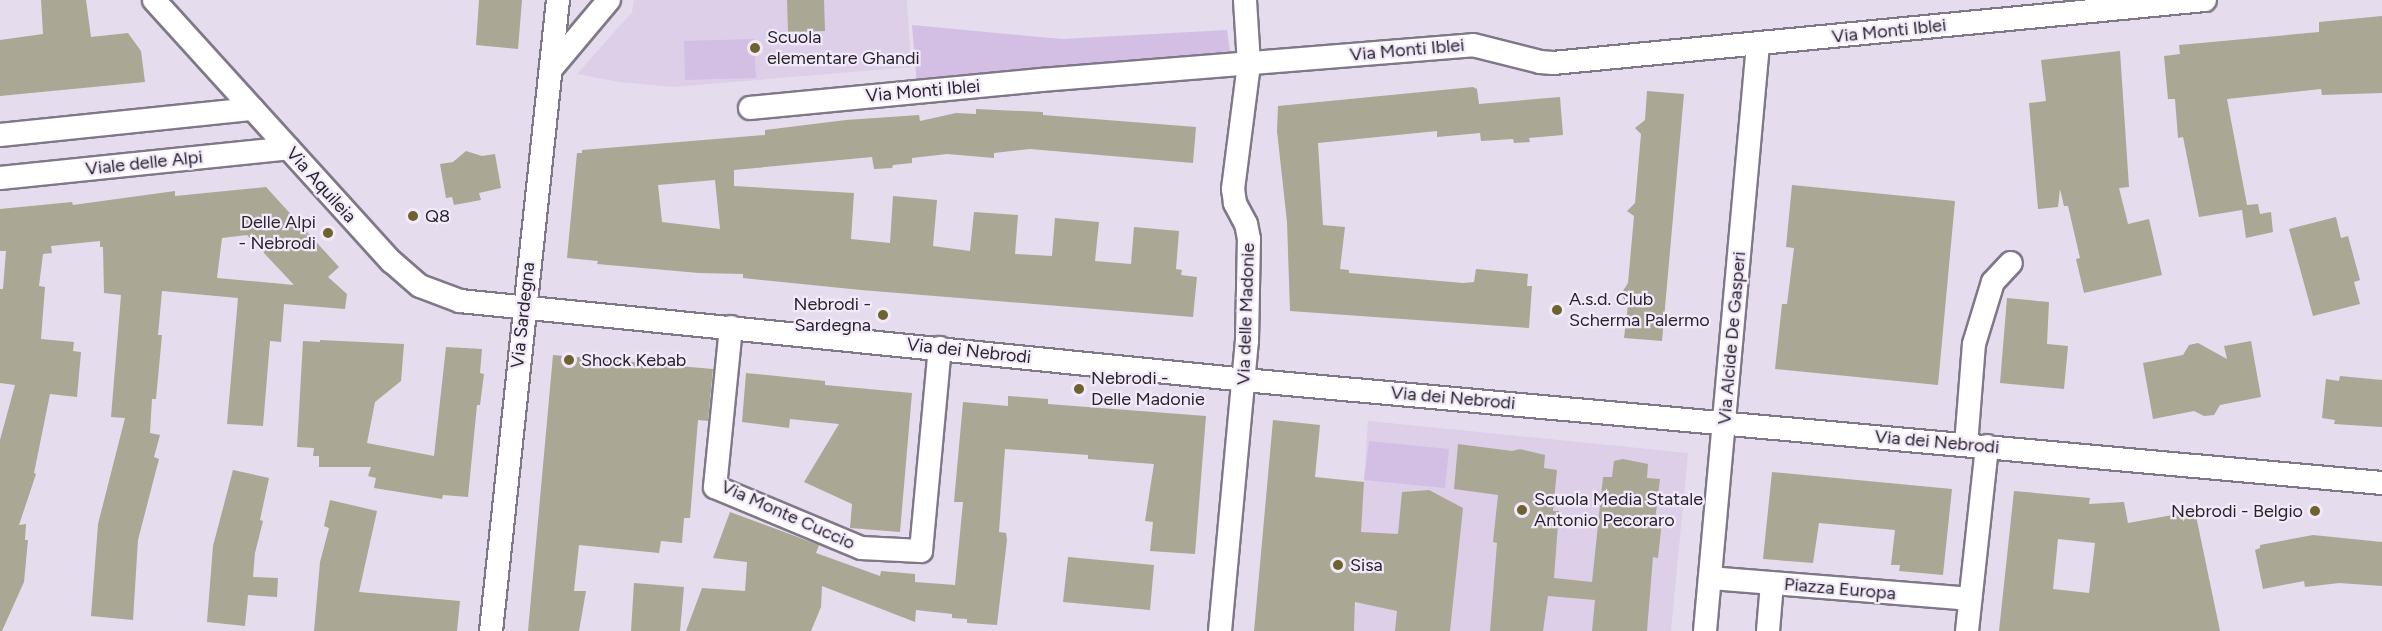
<!DOCTYPE html>
<style>
body{margin:0}
#map{position:relative;width:2382px;height:631px;overflow:hidden;background:#e5dced;font-family:Figtree,sans-serif}
div>[style]{position:absolute}
.built>*{inset:0;background:#dccfe7}
.green>*{inset:0;background:#d2bfe3}
.building>*{inset:0;background:#aba795}
.roads{filter:drop-shadow(2px 0 #807888) drop-shadow(-2px 0 #807888) drop-shadow(0 2px #807888) drop-shadow(0 -2px #807888)}
.minor>*{height:22px;margin:-11px;padding:0 11px;transform-origin:11px;border-radius:11px;background:#fff}
.dots>*{width:16px;height:16px;translate:-50% -50%;box-sizing:border-box;border:3px solid #f2e9fa;border-radius:50%}
span{translate:-50% -50%;white-space:nowrap;text-align:center;line-height:1.15;-webkit-text-stroke:4.5px #f2e9fa;paint-order:stroke}
.street-label{font-size:18px;color:#28252b}
.poi-label{font-size:18px;color:#28252b}
.left{translate:0 -50%;text-align:left}
.right{translate:-100% -50%;text-align:right}
</style>
<div id="map">
<div class="built">
<i style="clip-path:polygon(634px 0,907px 0,911px 67px,674px 87px,619px 82px,577px 74px,632px 12px)"></i>
<i style="clip-path:polygon(1368px 421px,1688px 453px,1671px 631px,1354px 631px)"></i>
</div>
<div class="green">
<i style="clip-path:polygon(912px 25px,1062px 39px,1227px 30px,1230px 52px,1219px 53px,1217px 57px,917px 86px)"></i>
<i style="clip-path:polygon(754px 39px,756px 78px,685px 80px,684px 41px)"></i>
<i style="clip-path:polygon(1369px 441px,1449px 449px,1445px 488px,1364px 480px)"></i>
</div>
<div class="building">
<i style="clip-path:polygon(41px 0,86px 0,91px 37px,128px 33px,141px 51px,145px 82px,0 96px,0 40px,43px 34px)"></i>
<i style="clip-path:polygon(479px 0,522px 0,518px 49px,476px 45px)"></i>
<i style="clip-path:polygon(787px 0,824px 0,825px 31px,788px 32px)"></i>
<i style="clip-path:polygon(2382px 16px,2382px 93px,2322px 95px,2321px 89px,2227px 99px,2247px 205px,2258px 204px,2260px 214px,2271px 212px,2273px 232px,2246px 238px,2242px 210px,2199px 217px,2183px 137px,2178px 138px,2175px 99px,2168px 99px,2164px 56px,2180px 54px,2179px 45px,2319px 32px,2319px 22px)"></i>
<i style="clip-path:polygon(2120px 51px,2129px 187px,2119px 188px,2128px 224px,2149px 219px,2162px 275px,2084px 293px,2076px 259px,2080px 258px,2068px 206px,2064px 206px,2060px 189px,2058px 207px,2038px 209px,2029px 103px,2046px 101px,2041px 60px)"></i>
<i style="clip-path:polygon(1473px 87px,1477px 89px,1479px 104px,1560px 97px,1563px 135px,1529px 138px,1530px 142px,1514px 143px,1513px 139px,1481px 141px,1480px 133px,1437px 137px,1437px 131px,1318px 143px,1323px 225px,1345px 227px,1340px 269px,1349px 270px,1349px 273px,1463px 283px,1474px 282px,1476px 269px,1528px 274px,1527px 286px,1532px 286px,1529px 328px,1290px 311px,1287px 222px,1277px 131px,1278px 106px)"></i>
<i style="clip-path:polygon(1647px 91px,1684px 94px,1662px 341px,1624px 338px,1628px 305px,1621px 294px,1628px 283px,1634px 216px,1627px 211px,1635px 203px,1641px 134px,1635px 128px,1645px 120px)"></i>
<i style="clip-path:polygon(evenodd,976px 109px,1043px 112px,1043px 115px,1196px 127px,1193px 163px,1030px 149px,994px 153px,994px 158px,947px 154px,912px 158px,912px 163px,893px 165px,892px 168px,874px 169px,872px 157px,734px 170px,734px 186px,854px 193px,851px 239px,890px 243px,893px 196px,937px 200px,933px 246px,970px 251px,974px 212px,1018px 215px,1015px 254px,1052px 256px,1055px 218px,1099px 222px,1095px 261px,1131px 264px,1134px 227px,1179px 231px,1176px 269px,1182px 270px,1181px 275px,1197px 277px,1193px 317px,861px 290px,743px 278px,743px 274px,699px 273px,597px 264px,598px 261px,567px 258px,577px 153px,582px 153px,582px 150px,765px 135px,765px 130px,846px 120px,919px 115px,920px 121px,956px 113px,976px 114px,976px 109px,715px 180px,720px 229px,662px 222px,658px 185px,715px 180px)"></i>
<i style="clip-path:polygon(466px 151px,482px 156px,495px 154px,501px 188px,479px 193px,481px 200px,454px 205px,452px 197px,446px 198px,440px 164px,453px 162px)"></i>
<i style="clip-path:polygon(1792px 185px,1955px 201px,1938px 385px,1775px 369px,1782px 304px,1787px 304px,1794px 248px,1786px 247px)"></i>
<i style="clip-path:polygon(evenodd,266px 187px,339px 267px,328px 277px,347px 294px,345px 309px,284px 304px,281px 342px,270px 341px,263px 426px,227px 424px,238px 298px,162px 291px,158px 335px,162px 335px,156px 399px,152px 399px,150px 433px,160px 435px,154px 457px,159px 459px,138px 540px,133px 620px,91px 616px,98px 524px,125px 418px,111px 417px,121px 295px,104px 293px,103px 247px,100px 247px,100px 241px,51px 246px,52px 253px,43px 254px,39px 286px,45px 287px,41px 339px,74px 342px,73px 351px,81px 352px,77px 397px,50px 394px,34px 473px,36px 474px,19px 525px,26px 524px,25px 540px,28px 540px,24px 582px,2px 631px,0 631px,0 440px,15px 385px,0 383px,0 289px,3px 289px,6px 251px,0 251px,0 209px,72px 202px,73px 205px,175px 191px,175px 196px,266px 187px,247px 235px,294px 285px,217px 278px,222px 238px,247px 235px)"></i>
<i style="clip-path:polygon(2336px 217px,2341px 238px,2348px 236px,2360px 280px,2354px 282px,2360px 304px,2313px 316px,2289px 229px)"></i>
<i style="clip-path:polygon(2007px 298px,2049px 302px,2047px 344px,2068px 346px,2064px 389px,2000px 383px)"></i>
<i style="clip-path:polygon(320px 340px,404px 344px,401px 381px,375px 402px,367px 443px,434px 456px,446px 347px,482px 349px,480px 373px,484px 374px,480px 405px,477px 405px,468px 497px,443px 495px,442px 499px,374px 488px,376px 478px,368px 476px,371px 467px,319px 467px,319px 456px,313px 456px,314px 448px,297px 447px,303px 341px,320px 342px)"></i>
<i style="clip-path:polygon(2251px 341px,2261px 397px,2220px 405px,2214px 415px,2204px 416px,2194px 411px,2153px 419px,2143px 363px,2183px 355px,2189px 345px,2198px 343px,2227px 359px,2224px 346px)"></i>
<i style="clip-path:polygon(553px 355px,713px 369px,708px 421px,698px 420px,690px 518px,684px 518px,682px 543px,661px 541px,659px 553px,579px 545px,574px 591px,586px 591px,579px 631px,528px 631px)"></i>
<i style="clip-path:polygon(746px 373px,825px 381px,825px 385px,912px 393px,900px 532px,850px 528px,852px 504px,804px 482px,839px 424px,790px 419px,789px 428px,742px 422px)"></i>
<i style="clip-path:polygon(2340px 376px,2382px 380px,2382px 427px,2334px 424px,2335px 420px,2322px 418px,2326px 379px,2339px 381px)"></i>
<i style="clip-path:polygon(1008px 396px,1048px 399px,1048px 404px,1206px 416px,1195px 554px,1150px 551px,1153px 522px,1145px 521px,1154px 464px,1088px 459px,1088px 455px,1005px 449px,999px 532px,1006px 533px,1007px 540px,997px 625px,967px 623px,967px 619px,952px 618px,952px 614px,916px 610px,915px 622px,822px 586px,821px 607px,811px 631px,686px 631px,702px 588px,745px 591px,747px 562px,713px 558px,730px 512px,819px 545px,816px 553px,880px 576px,881px 571px,915px 574px,915px 582px,955px 585px,963px 502px,954px 502px,963px 402px,1008px 406px)"></i>
<i style="clip-path:polygon(1273px 420px,1320px 425px,1315px 477px,1364px 482px,1361px 532px,1398px 534px,1402px 492px,1429px 490px,1463px 508px,1450px 631px,1395px 631px,1397px 611px,1355px 602px,1354px 631px,1254px 631px)"></i>
<i style="clip-path:polygon(1458px 444px,1512px 451px,1520px 449px,1545px 455px,1544px 468px,1557px 470px,1553px 511px,1559px 511px,1554px 578px,1592px 582px,1603px 477px,1612px 477px,1614px 461px,1623px 459px,1648px 464px,1647px 478px,1660px 479px,1655px 521px,1662px 521px,1658px 558px,1653px 557px,1647px 631px,1592px 631px,1595px 600px,1548px 596px,1543px 631px,1490px 631px,1497px 543px,1493px 542px,1498px 495px,1454px 489px)"></i>
<i style="clip-path:polygon(233px 470px,269px 478px,260px 520px,263px 521px,255px 553px,253px 577px,278px 578px,277px 597px,248px 595px,245px 626px,207px 622px,213px 546px)"></i>
<i style="clip-path:polygon(1772px 472px,1952px 489px,1943px 575px,1899px 571px,1900px 565px,1891px 565px,1895px 530px,1819px 523px,1813px 563px,1763px 559px)"></i>
<i style="clip-path:polygon(evenodd,2014px 491px,2090px 498px,2089px 504px,2124px 502px,2128px 523px,2195px 511px,2220px 631px,1999px 631px,2014px 491px,2058px 539px,2095px 543px,2089px 593px,2053px 589px,2058px 539px)"></i>
<i style="clip-path:polygon(330px 500px,377px 511px,359px 592px,460px 601px,457px 631px,314px 631px,320px 562px,329px 528px,324px 526px)"></i>
<i style="clip-path:polygon(2313px 535px,2382px 542px,2382px 586px,2339px 583px,2305px 587px,2304px 581px,2263px 589px,2255px 550px,2260px 548px,2260px 545px)"></i>
<i style="clip-path:polygon(1068px 557px,1154px 565px,1150px 610px,1063px 602px)"></i>
<i style="clip-path:polygon(634px 583px,684px 587px,680px 631px,631px 631px)"></i>
</div>
<div class="roads">
<div class="minor">
<i style="left:154px;top:0;width:353px;rotate:47.8deg"></i>
<i style="left:391px;top:261px;width:38px;rotate:41deg"></i>
<i style="left:420px;top:286px;width:43px;rotate:20.6deg"></i>
<i style="left:460px;top:301px;width:810px;rotate:5.74deg"></i>
<i style="left:1266px;top:382px;width:1121px;rotate:5.17deg"></i>
<i style="left:551px;top:69px;width:90px;rotate:-50deg"></i>
<i style="left:750px;top:108px;width:292px;rotate:-5.5deg"></i>
<i style="left:1041px;top:80px;width:433px;rotate:-4.6deg"></i>
<i style="left:1473px;top:45px;width:69px;rotate:14.2deg"></i>
<i style="left:1540px;top:62px;width:13px;rotate:4deg"></i>
<i style="left:1553px;top:63px;width:655px;rotate:-5.52deg"></i>
<i style="left:0;top:135px;width:254px;rotate:-5.9deg"></i>
<i style="left:0;top:178px;width:290px;rotate:-5.9deg"></i>
<i style="left:731px;top:327px;width:161px;rotate:95.7deg"></i>
<i style="left:715px;top:487px;width:158px;rotate:22.7deg"></i>
<i style="left:861px;top:548px;width:60px;rotate:2.9deg"></i>
<i style="left:921px;top:551px;width:204px;rotate:-84.7deg"></i>
<i style="left:1966px;top:445px;width:101px;rotate:-85.5deg"></i>
<i style="left:1974px;top:344px;width:65px;rotate:-73deg"></i>
<i style="left:1993px;top:282px;width:26px;rotate:-47deg"></i>
<i style="left:1710px;top:578px;width:261px;rotate:4.6deg"></i>
<i style="left:491px;top:631px;width:635px;rotate:-83.94deg"></i>
<i style="left:1220px;top:631px;width:291px;rotate:-84.7deg"></i>
<i style="left:1247px;top:341px;width:102px;rotate:-88.9deg"></i>
<i style="left:1249px;top:239px;width:15px;rotate:-101deg"></i>
<i style="left:1246px;top:224px;width:24px;rotate:-118deg"></i>
<i style="left:1235px;top:203px;width:14px;rotate:-98deg"></i>
<i style="left:1233px;top:189px;width:126px;rotate:-82.7deg"></i>
<i style="left:1249px;top:64px;width:64px;rotate:-93.6deg"></i>
<i style="left:1705px;top:631px;width:589px;rotate:-84.84deg"></i>
<i style="left:1768px;top:631px;width:48px;rotate:-85.2deg"></i>
<i style="left:1967px;top:631px;width:186px;rotate:-83.8deg"></i>
</div>
</div>
<div class="dots">
<i style="left:755px;top:48px;background:#6e632f"></i>
<i style="left:413px;top:216px;background:#6e632f"></i>
<i style="left:328px;top:233px;background:#6e632f"></i>
<i style="left:1557px;top:310px;background:#6e632f"></i>
<i style="left:883px;top:315px;background:#6e632f"></i>
<i style="left:569px;top:360px;background:#6e632f"></i>
<i style="left:1079px;top:389px;background:#6e632f"></i>
<i style="left:1522px;top:510px;background:#6e632f"></i>
<i style="left:2315px;top:511px;background:#6e632f"></i>
<i style="left:1338px;top:565px;background:#6e632f"></i>
</div>
<div class="street-label">
<span style="left:1889px;top:31px;rotate:-6deg">Via Monti Iblei</span>
<span style="left:1407px;top:50px;rotate:-5deg">Via Monti Iblei</span>
<span style="left:923px;top:91px;rotate:-5deg">Via Monti Iblei</span>
<span style="left:144px;top:163px;rotate:-6deg">Viale delle Alpi</span>
<span style="left:321px;top:185px;rotate:48deg">Via Aquileia</span>
<span style="left:1246px;top:314px;rotate:-88deg">Via delle Madonie</span>
<span style="left:523px;top:315px;rotate:-84deg">Via Sardegna</span>
<span style="left:1732px;top:338px;rotate:-85deg">Via Alcide De Gasperi</span>
<span style="left:969px;top:351px;rotate:6deg">Via dei Nebrodi</span>
<span style="left:1453px;top:398px;rotate:5deg">Via dei Nebrodi</span>
<span style="left:1937px;top:442px;rotate:5deg">Via dei Nebrodi</span>
<span style="left:788px;top:515px;rotate:24deg">Via Monte Cuccio</span>
<span style="left:1840px;top:589px;rotate:5deg">Piazza Europa</span>
</div>
<div class="poi-label">
<span class="left" style="left:767px;top:48px">Scuola<br>elementare Ghandi</span>
<span class="left" style="left:425px;top:216px">Q8</span>
<span class="right" style="left:316px;top:233px">Delle Alpi<br>- Nebrodi</span>
<span class="left" style="left:1569px;top:310px">A.s.d. Club<br>Scherma Palermo</span>
<span class="right" style="left:871px;top:315px">Nebrodi -<br>Sardegna</span>
<span class="left" style="left:581px;top:360px">Shock Kebab</span>
<span class="left" style="left:1091px;top:389px">Nebrodi -<br>Delle Madonie</span>
<span class="left" style="left:1534px;top:510px">Scuola Media Statale<br>Antonio Pecoraro</span>
<span class="right" style="left:2303px;top:511px">Nebrodi - Belgio</span>
<span class="left" style="left:1350px;top:565px">Sisa</span>
</div>
</div>
